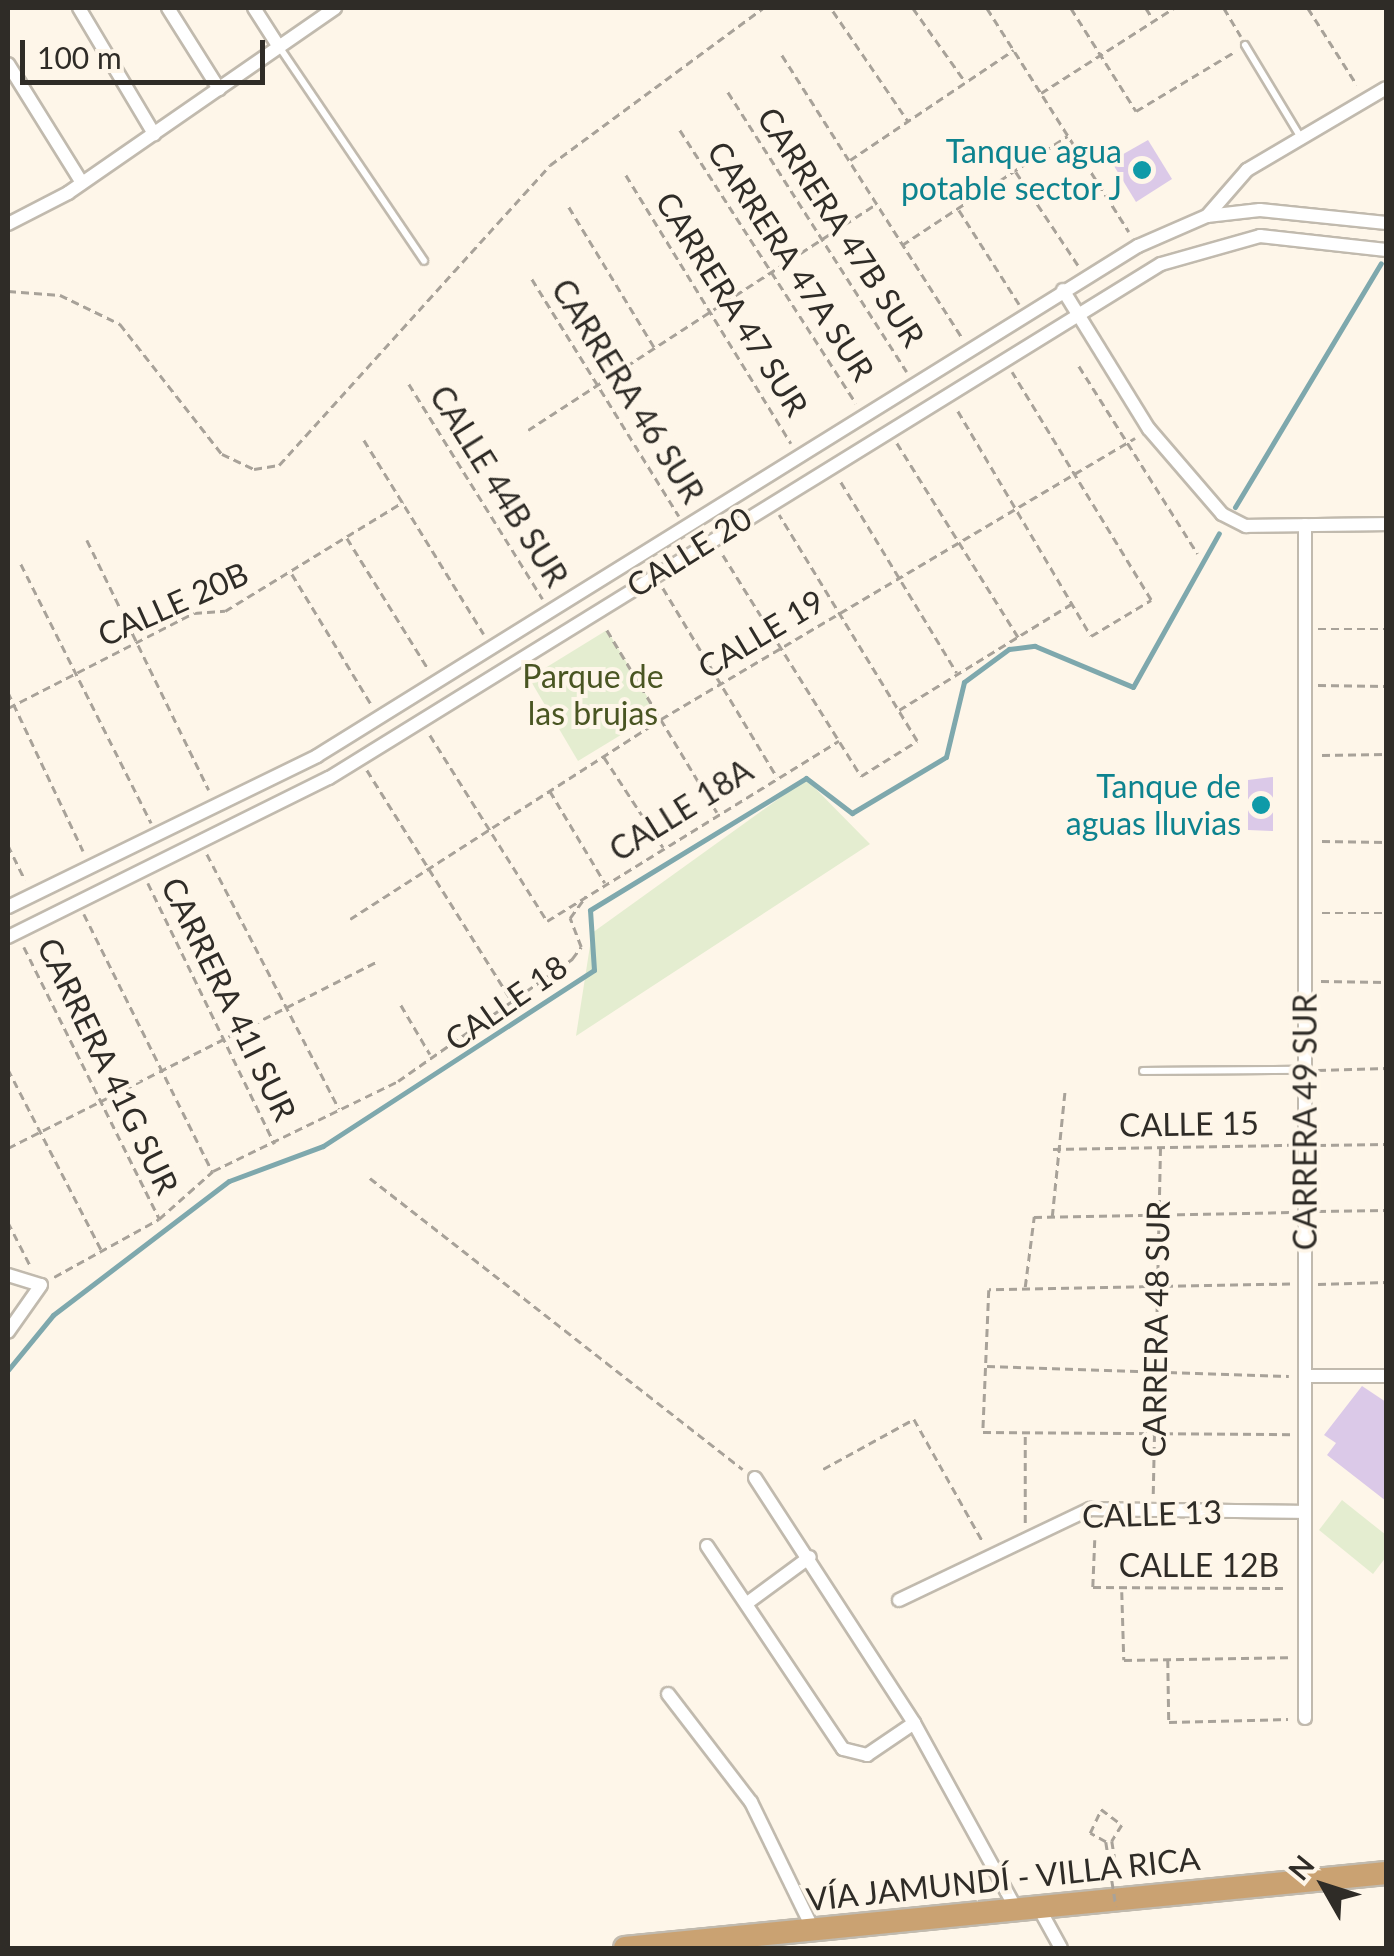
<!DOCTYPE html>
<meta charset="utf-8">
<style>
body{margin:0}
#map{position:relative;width:1394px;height:1956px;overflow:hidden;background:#fef6e9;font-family:Lato,sans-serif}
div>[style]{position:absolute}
.green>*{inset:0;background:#e4edd0}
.stream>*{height:5px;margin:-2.5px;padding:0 2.5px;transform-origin:2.5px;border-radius:2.5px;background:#7ea8ad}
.building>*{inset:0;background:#dbc9e8}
.path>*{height:2.5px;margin-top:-1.25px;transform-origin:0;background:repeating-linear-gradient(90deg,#a8a299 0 8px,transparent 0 13px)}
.roads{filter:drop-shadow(2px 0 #c1baae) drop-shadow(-2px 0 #c1baae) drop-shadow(0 2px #c1baae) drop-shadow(0 -2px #c1baae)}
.service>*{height:6px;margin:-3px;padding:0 3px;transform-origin:3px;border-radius:3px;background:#fff}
.minor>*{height:12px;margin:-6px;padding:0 6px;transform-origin:6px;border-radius:6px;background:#fff}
.trunk>*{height:22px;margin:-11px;padding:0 11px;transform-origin:11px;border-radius:11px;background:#caa272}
.path-bridge>*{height:2.5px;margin-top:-1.25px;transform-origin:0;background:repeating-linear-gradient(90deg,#a8a299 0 8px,transparent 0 13px)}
.dots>*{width:28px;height:28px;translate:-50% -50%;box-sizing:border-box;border:5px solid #fef6e9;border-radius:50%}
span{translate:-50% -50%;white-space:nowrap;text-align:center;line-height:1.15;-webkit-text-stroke:8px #fef6e9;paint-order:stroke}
.culture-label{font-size:32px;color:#0d838f}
.right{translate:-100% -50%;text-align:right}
.street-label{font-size:32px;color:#2f2c27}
.park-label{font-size:32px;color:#495522}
.frame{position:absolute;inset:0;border:10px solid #2f2c27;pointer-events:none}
.north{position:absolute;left:1274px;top:1836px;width:100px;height:100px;-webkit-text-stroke:8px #fef6e9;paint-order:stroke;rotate:309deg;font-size:28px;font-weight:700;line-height:40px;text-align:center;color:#2f2c27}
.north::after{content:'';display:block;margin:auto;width:35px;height:45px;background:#2f2c27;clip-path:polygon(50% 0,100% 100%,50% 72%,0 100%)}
.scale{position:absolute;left:20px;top:40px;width:245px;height:45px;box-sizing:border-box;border:5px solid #2f2c27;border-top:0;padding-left:12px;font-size:30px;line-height:35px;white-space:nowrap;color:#2f2c27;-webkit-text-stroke:8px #fef6e9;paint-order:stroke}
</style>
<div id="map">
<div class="green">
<i style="clip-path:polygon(607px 630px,657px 713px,578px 761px,529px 678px)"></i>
<i style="clip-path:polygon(806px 779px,870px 844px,576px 1036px,592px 933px)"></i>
<i style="clip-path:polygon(1342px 1500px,1386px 1535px,1386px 1557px,1373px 1574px,1319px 1530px)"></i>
</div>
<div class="stream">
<i style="left:1235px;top:507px;width:284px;rotate:-59.1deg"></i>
<i style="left:8px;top:1370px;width:71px;rotate:-50.7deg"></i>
<i style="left:53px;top:1315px;width:221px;rotate:-37.3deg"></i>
<i style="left:229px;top:1181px;width:100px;rotate:-20.4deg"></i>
<i style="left:323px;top:1146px;width:323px;rotate:-33deg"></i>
<i style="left:594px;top:970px;width:60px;rotate:-93.8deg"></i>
<i style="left:590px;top:910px;width:253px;rotate:-31.4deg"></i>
<i style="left:806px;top:778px;width:58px;rotate:37.3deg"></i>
<i style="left:852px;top:813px;width:109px;rotate:-30.8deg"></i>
<i style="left:946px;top:757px;width:77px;rotate:-76.5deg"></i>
<i style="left:964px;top:682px;width:56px;rotate:-36.3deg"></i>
<i style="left:1009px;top:649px;width:26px;rotate:-7deg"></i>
<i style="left:1035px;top:646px;width:106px;rotate:22.7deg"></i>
<i style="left:1133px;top:687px;width:176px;rotate:-60.8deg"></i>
</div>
<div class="building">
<i style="clip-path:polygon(1148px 140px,1172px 179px,1136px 202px,1111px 161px)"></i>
<i style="clip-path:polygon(1273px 777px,1273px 831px,1248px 830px,1248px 780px)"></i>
<i style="clip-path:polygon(1362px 1386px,1386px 1402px,1386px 1501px,1327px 1455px,1336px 1443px,1324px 1435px)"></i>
</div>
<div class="path">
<i style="left:913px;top:8px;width:88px;rotate:54.7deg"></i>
<i style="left:987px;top:8px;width:265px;rotate:57.6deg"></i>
<i style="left:1071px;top:8px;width:122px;rotate:57.7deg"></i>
<i style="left:1136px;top:111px;width:114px;rotate:-31deg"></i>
<i style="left:1146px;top:8px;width:13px;rotate:58deg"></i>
<i style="left:1224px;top:8px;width:33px;rotate:59deg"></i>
<i style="left:1308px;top:8px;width:91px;rotate:57.5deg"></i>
<i style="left:1385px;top:8px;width:2px;rotate:63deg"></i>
<i style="left:833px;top:11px;width:133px;rotate:55.7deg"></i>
<i style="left:782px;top:55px;width:335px;rotate:57.5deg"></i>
<i style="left:728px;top:92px;width:332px;rotate:57.4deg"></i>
<i style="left:1041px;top:93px;width:158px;rotate:-32.6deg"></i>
<i style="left:680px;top:130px;width:325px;rotate:57.2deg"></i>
<i style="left:850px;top:160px;width:197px;rotate:-33.9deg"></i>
<i style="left:1016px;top:172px;width:112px;rotate:56.3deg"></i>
<i style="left:626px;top:175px;width:315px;rotate:58.4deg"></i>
<i style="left:569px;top:207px;width:164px;rotate:58.7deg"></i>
<i style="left:959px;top:210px;width:112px;rotate:57.4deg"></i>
<i style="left:902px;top:245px;width:198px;rotate:-33.4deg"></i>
<i style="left:532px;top:279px;width:279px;rotate:58.2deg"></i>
<i style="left:8px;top:291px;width:52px;rotate:4.4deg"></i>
<i style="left:60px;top:295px;width:67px;rotate:25.8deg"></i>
<i style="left:120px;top:324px;width:165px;rotate:51.9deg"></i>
<i style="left:222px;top:454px;width:35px;rotate:25deg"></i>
<i style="left:254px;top:469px;width:25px;rotate:-9deg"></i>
<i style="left:279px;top:465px;width:404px;rotate:-47.9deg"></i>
<i style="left:550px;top:165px;width:265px;rotate:-36.4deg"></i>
<i style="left:1079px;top:366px;width:222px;rotate:57.7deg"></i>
<i style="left:409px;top:384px;width:253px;rotate:58.1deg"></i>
<i style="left:958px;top:411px;width:261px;rotate:59.4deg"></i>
<i style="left:1091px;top:636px;width:70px;rotate:-31deg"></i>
<i style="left:1151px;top:600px;width:267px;rotate:-121.4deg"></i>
<i style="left:528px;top:430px;width:415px;rotate:-33deg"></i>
<i style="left:364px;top:440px;width:228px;rotate:58.3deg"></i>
<i style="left:897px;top:443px;width:229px;rotate:58deg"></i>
<i style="left:841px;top:482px;width:223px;rotate:58.7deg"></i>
<i style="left:347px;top:538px;width:152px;rotate:58.2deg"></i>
<i style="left:87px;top:540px;width:278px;rotate:64deg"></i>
<i style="left:723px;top:555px;width:261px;rotate:58deg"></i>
<i style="left:861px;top:776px;width:66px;rotate:-32deg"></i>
<i style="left:917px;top:741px;width:265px;rotate:-121.4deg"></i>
<i style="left:21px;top:564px;width:290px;rotate:63.3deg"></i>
<i style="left:292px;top:574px;width:152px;rotate:58.7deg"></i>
<i style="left:663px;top:588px;width:221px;rotate:58.9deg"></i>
<i style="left:1318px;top:629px;width:68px"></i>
<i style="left:607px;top:630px;width:213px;rotate:58.9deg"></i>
<i style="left:1318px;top:685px;width:68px;rotate:0.8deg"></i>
<i style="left:8px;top:692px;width:176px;rotate:64.7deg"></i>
<i style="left:8px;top:708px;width:209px;rotate:-27.1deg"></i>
<i style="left:194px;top:613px;width:31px;rotate:-4deg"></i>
<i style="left:225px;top:611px;width:209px;rotate:-31.5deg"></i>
<i style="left:899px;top:710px;width:202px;rotate:-31.6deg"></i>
<i style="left:430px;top:735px;width:220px;rotate:57.8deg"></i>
<i style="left:547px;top:921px;width:343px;rotate:-31.7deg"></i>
<i style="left:1322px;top:755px;width:64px;rotate:-0.9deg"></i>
<i style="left:604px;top:757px;width:108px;rotate:56.8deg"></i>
<i style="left:367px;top:770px;width:271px;rotate:57.9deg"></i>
<i style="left:550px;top:791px;width:107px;rotate:59.1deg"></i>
<i style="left:1322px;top:841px;width:64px;rotate:0.9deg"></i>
<i style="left:8px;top:845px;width:39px;rotate:64deg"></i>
<i style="left:207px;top:854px;width:287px;rotate:62.6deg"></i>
<i style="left:148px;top:883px;width:290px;rotate:64.1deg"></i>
<i style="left:1322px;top:913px;width:64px"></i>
<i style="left:84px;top:914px;width:287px;rotate:63.5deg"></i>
<i style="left:350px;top:919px;width:370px;rotate:-32.7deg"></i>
<i style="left:661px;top:719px;width:551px;rotate:-30.66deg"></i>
<i style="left:24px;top:947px;width:303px;rotate:63.5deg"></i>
<i style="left:1321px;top:981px;width:65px;rotate:0.9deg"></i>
<i style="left:401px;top:1005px;width:57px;rotate:59.4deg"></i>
<i style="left:8px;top:1069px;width:203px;rotate:62.7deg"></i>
<i style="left:1318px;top:1070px;width:68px;rotate:-1.7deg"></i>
<i style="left:1318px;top:1145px;width:68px;rotate:-0.8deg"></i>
<i style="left:8px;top:1148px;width:412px;rotate:-26.8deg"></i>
<i style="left:1053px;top:1149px;width:237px;rotate:-1deg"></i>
<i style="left:370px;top:1178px;width:473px;rotate:38deg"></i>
<i style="left:1318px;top:1211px;width:68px;rotate:-0.8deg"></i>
<i style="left:1052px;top:1217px;width:128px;rotate:-84.2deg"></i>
<i style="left:8px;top:1222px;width:48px;rotate:62.9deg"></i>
<i style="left:54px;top:1277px;width:120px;rotate:-28.9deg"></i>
<i style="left:159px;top:1219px;width:72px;rotate:-41.6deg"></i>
<i style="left:213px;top:1171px;width:206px;rotate:-25.9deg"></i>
<i style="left:398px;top:1081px;width:213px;rotate:-35deg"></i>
<i style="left:572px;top:959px;width:15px;rotate:-53deg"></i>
<i style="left:581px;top:947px;width:31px;rotate:-111deg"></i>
<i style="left:570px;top:918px;width:27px;rotate:-54deg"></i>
<i style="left:1290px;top:1284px;width:301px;rotate:178.9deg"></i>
<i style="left:989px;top:1290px;width:142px;rotate:92.4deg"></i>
<i style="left:983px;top:1432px;width:309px;rotate:0.4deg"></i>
<i style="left:1318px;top:1284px;width:68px;rotate:-1.7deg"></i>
<i style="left:1025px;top:1287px;width:71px;rotate:-82.7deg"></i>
<i style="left:1034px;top:1217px;width:256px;rotate:-1.1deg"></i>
<i style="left:987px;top:1366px;width:302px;rotate:1.9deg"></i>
<i style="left:823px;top:1469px;width:104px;rotate:-28.8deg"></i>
<i style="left:914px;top:1419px;width:141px;rotate:60.7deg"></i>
<i style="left:1153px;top:1494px;width:347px;rotate:-88.8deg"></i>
<i style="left:1025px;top:1523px;width:87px;rotate:-90deg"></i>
<i style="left:1095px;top:1540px;width:47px;rotate:92.4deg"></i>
<i style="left:1093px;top:1587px;width:195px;rotate:0.3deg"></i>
<i style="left:1122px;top:1592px;width:68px;rotate:88.3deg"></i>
<i style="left:1124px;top:1660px;width:164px;rotate:-1deg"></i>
<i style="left:1168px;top:1660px;width:62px;rotate:89.1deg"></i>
<i style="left:1169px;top:1722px;width:119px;rotate:-1.4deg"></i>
<i style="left:1106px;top:1842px;width:18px;rotate:-151deg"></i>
<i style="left:1090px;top:1833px;width:26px;rotate:-65deg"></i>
<i style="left:1101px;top:1809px;width:26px;rotate:37deg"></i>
<i style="left:1122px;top:1825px;width:19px;rotate:122deg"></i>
<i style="left:1112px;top:1841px;width:39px;rotate:81deg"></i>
</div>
<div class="roads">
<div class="service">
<i style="left:1245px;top:45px;width:106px;rotate:58.9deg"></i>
<i style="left:280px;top:48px;width:257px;rotate:55.9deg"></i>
<i style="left:1143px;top:1071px;width:160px;rotate:-0.4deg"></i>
</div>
<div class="minor">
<i style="left:79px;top:8px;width:147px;rotate:59.2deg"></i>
<i style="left:168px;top:8px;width:96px;rotate:57.8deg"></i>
<i style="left:254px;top:8px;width:46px;rotate:57.3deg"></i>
<i style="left:8px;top:64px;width:140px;rotate:58.1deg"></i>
<i style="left:1207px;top:216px;width:61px;rotate:-49deg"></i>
<i style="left:1247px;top:170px;width:161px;rotate:-30.5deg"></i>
<i style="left:8px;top:224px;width:68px;rotate:-27.3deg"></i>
<i style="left:68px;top:193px;width:325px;rotate:-34.7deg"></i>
<i style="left:1063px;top:290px;width:163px;rotate:58.3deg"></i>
<i style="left:1149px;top:429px;width:112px;rotate:49.3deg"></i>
<i style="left:1222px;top:514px;width:27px;rotate:27deg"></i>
<i style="left:1246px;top:526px;width:140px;rotate:-0.8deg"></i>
<i style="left:8px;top:907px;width:344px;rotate:-26deg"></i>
<i style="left:317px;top:756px;width:967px;rotate:-31.85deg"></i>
<i style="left:1138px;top:246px;width:75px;rotate:-23.5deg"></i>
<i style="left:1207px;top:216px;width:53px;rotate:-6.5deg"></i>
<i style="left:1260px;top:210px;width:127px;rotate:5.9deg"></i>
<i style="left:8px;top:937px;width:358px;rotate:-26.4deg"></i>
<i style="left:329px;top:778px;width:978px;rotate:-31.71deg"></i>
<i style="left:1161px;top:264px;width:103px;rotate:-15.8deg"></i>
<i style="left:1260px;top:236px;width:127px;rotate:6.3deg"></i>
<i style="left:8px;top:1275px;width:34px;rotate:17deg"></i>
<i style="left:41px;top:1285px;width:57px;rotate:125.1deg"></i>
<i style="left:1305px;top:1376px;width:81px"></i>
<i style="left:755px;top:1478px;width:292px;rotate:57deg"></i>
<i style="left:914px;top:1723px;width:216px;rotate:61.2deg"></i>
<i style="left:707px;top:1546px;width:244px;rotate:56.2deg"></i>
<i style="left:843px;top:1749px;width:25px;rotate:14deg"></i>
<i style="left:867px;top:1755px;width:57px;rotate:-34.2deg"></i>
<i style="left:899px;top:1600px;width:212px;rotate:-25.5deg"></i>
<i style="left:1090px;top:1509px;width:215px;rotate:0.8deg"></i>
<i style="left:750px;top:1601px;width:74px;rotate:-36.3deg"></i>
<i style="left:668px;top:1694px;width:136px;rotate:52.5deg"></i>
<i style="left:751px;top:1802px;width:144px;rotate:64deg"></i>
<i style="left:1305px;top:1718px;width:1193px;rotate:-90deg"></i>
<i style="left:1040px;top:1910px;width:43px;rotate:61.1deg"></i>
</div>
<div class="trunk">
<i style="left:625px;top:1948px;width:765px;rotate:-5.63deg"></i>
</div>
</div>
<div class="path-bridge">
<i style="left:1106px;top:1842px;width:65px;rotate:81.1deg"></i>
</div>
<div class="dots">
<i style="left:1142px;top:170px;background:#0f9aa8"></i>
<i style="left:1261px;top:805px;background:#0f9aa8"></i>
</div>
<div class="culture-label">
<span class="right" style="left:1122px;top:170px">Tanque agua<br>potable sector J</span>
<span class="right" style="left:1241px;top:805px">Tanque de<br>aguas lluvias</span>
</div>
<div class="street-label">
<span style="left:841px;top:227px;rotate:57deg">CARRERA 47B SUR</span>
<span style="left:791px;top:261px;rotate:57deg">CARRERA 47A SUR</span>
<span style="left:732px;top:304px;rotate:58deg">CARRERA 47 SUR</span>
<span style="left:628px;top:391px;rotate:58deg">CARRERA 46 SUR</span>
<span style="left:499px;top:486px;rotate:58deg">CALLE 44B SUR</span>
<span style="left:689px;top:552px;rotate:-32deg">CALLE 20</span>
<span style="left:173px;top:604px;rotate:-24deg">CALLE 20B</span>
<span style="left:761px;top:634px;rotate:-31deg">CALLE 19</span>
<span style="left:681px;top:810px;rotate:-32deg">CALLE 18A</span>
<span style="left:229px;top:999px;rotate:64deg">CARRERA 41I SUR</span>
<span style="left:506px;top:1003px;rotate:-35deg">CALLE 18</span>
<span style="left:108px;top:1066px;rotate:64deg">CARRERA 41G SUR</span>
<span style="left:1305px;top:1122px;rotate:-90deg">CARRERA 49 SUR</span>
<span style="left:1189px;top:1124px;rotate:-1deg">CALLE 15</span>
<span style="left:1156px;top:1329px;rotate:-89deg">CARRERA 48 SUR</span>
<span style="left:1152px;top:1514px;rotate:-2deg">CALLE 13</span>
<span style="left:1199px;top:1565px">CALLE 12B</span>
<span style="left:1003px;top:1879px;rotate:-6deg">VÍA JAMUNDÍ - VILLA RICA</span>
</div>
<div class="park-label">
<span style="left:593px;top:695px">Parque de<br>las brujas</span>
</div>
<div class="frame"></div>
<div class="north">N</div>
<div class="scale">100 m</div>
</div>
